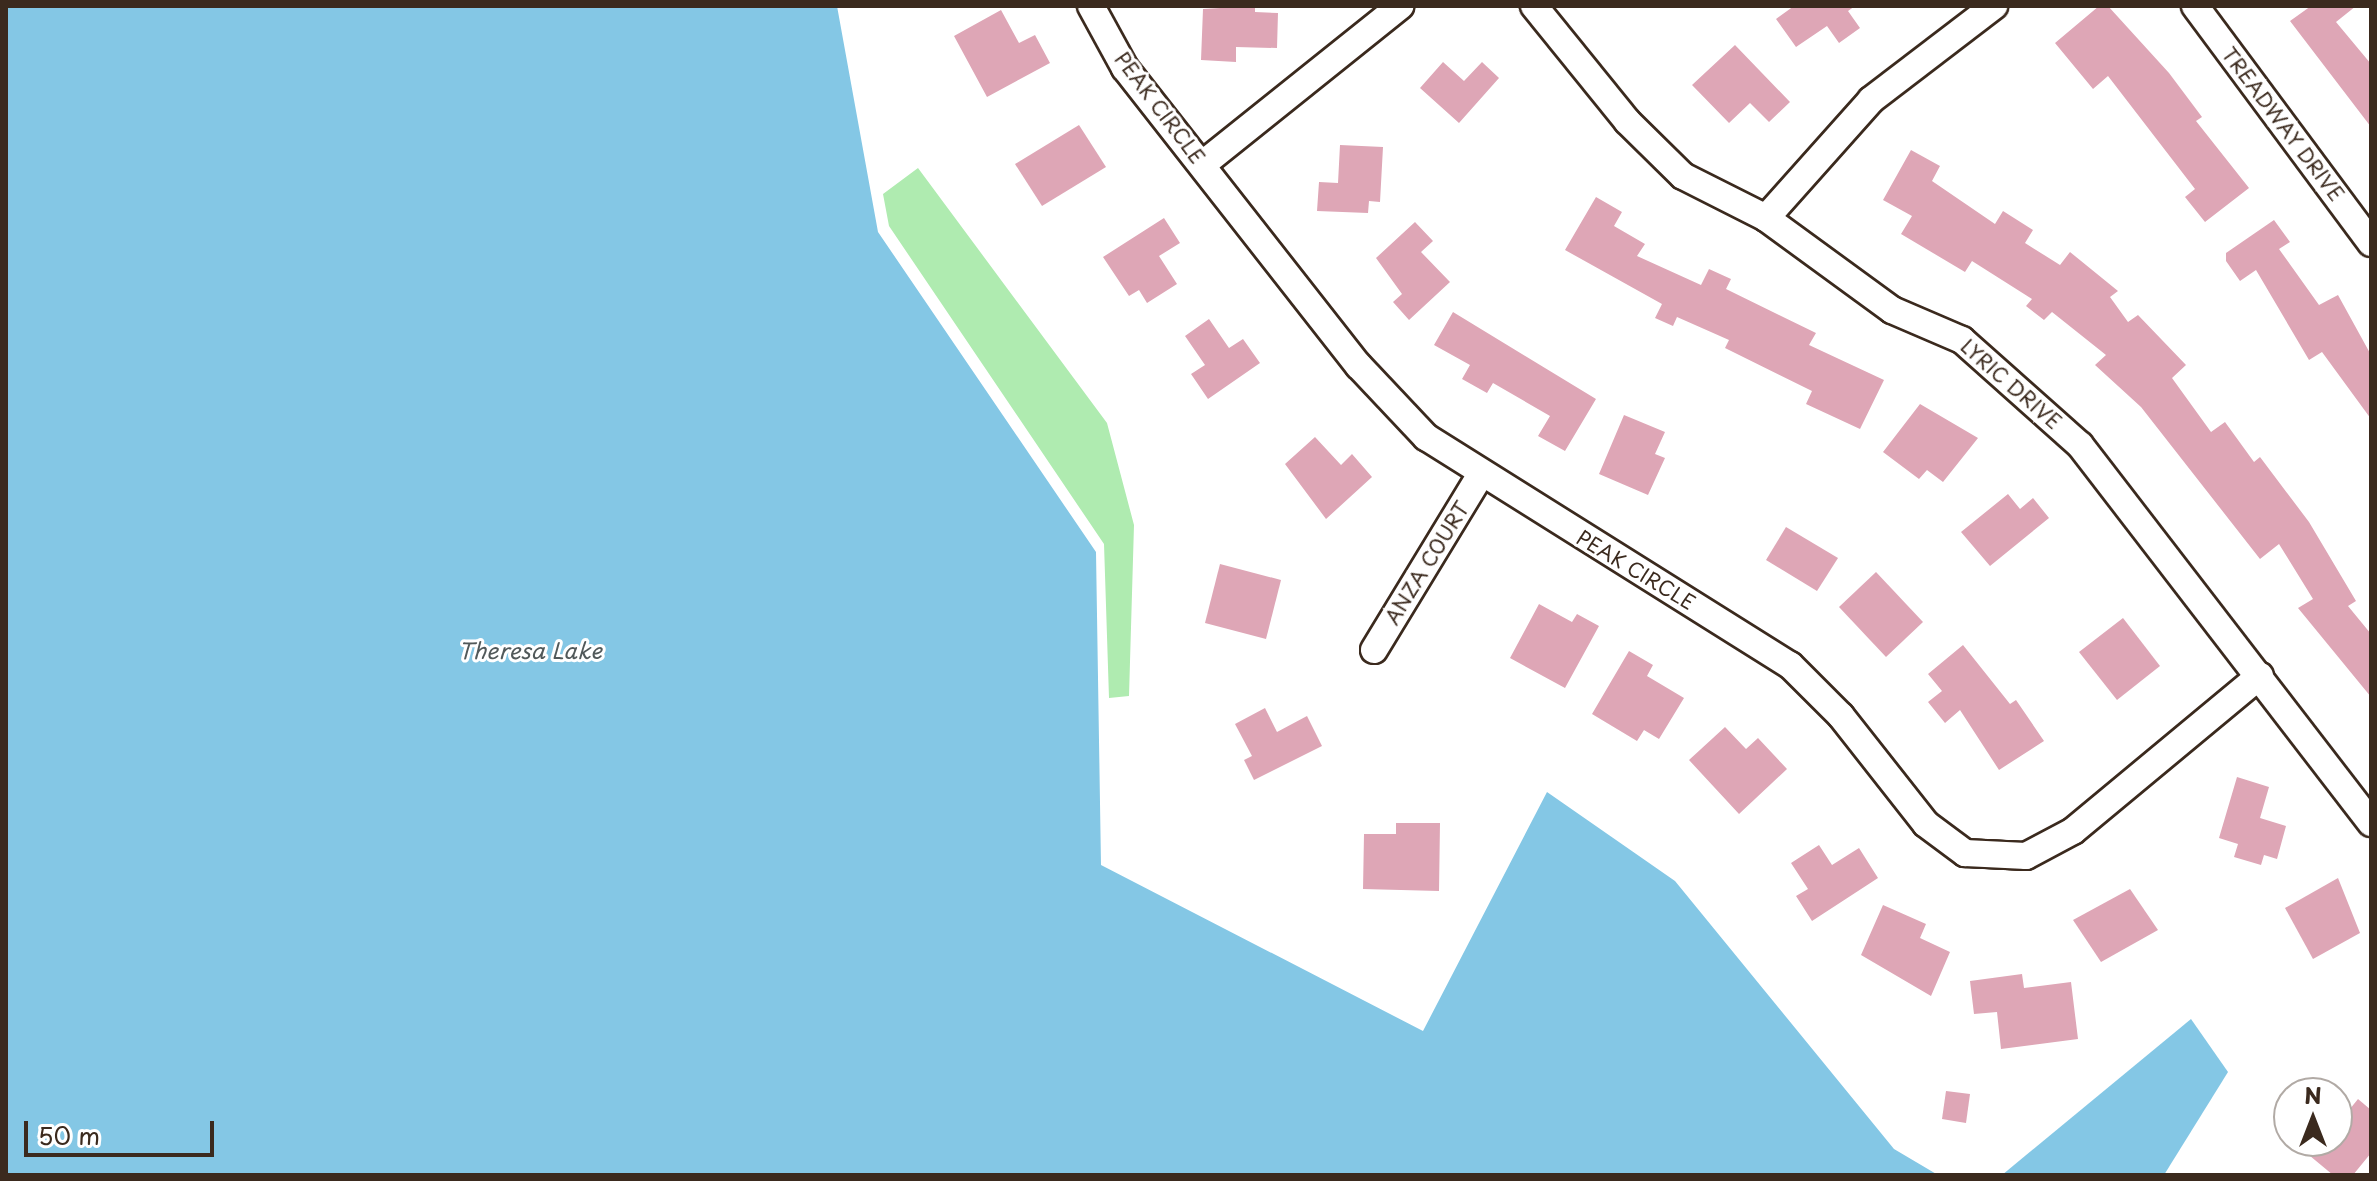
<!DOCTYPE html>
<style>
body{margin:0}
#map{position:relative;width:2377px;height:1181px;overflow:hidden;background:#fff;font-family:"Playpen Sans",sans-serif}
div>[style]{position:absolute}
.green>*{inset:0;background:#afebb0}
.water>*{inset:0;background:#84c7e5}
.building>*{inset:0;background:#dea6b6}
.roads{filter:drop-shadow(2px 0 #3b2a1e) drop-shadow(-2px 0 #3b2a1e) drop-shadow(0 2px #3b2a1e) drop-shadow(0 -2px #3b2a1e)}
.street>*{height:26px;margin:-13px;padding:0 13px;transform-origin:13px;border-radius:13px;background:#fff}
span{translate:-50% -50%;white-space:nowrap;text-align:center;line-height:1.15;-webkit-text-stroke:6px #fff;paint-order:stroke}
.street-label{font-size:20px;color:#3b2a1e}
.water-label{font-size:22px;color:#51595a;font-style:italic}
.frame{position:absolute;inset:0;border:8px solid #3b2a1e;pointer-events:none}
.north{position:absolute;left:2273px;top:1077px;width:80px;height:80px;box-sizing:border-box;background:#fff;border:2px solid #b1aaa5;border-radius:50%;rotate:0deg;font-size:22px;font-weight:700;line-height:32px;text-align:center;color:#3b2a1e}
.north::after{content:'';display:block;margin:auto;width:28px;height:36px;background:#3b2a1e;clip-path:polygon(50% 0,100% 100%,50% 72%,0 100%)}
.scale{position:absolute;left:24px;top:1121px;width:190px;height:36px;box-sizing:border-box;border:4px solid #3b2a1e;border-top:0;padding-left:10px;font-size:24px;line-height:28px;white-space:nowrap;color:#3b2a1e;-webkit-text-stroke:6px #fff;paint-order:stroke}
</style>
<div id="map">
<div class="green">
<i style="clip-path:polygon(918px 168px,1107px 423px,1134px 525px,1129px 696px,1109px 698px,1104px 544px,889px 226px,883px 194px)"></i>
</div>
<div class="water">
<i style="clip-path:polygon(6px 6px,837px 6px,878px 232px,1096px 552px,1101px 865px,1423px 1031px,1547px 792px,1675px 881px,1894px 1149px,1938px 1175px,6px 1175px)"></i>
<i style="clip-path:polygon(2191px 1019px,2228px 1072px,2164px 1175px,2002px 1175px)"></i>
</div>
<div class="building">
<i style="clip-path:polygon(1255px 6px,1255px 12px,1278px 13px,1277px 48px,1236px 47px,1236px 62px,1201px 60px,1203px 9px)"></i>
<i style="clip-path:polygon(1794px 6px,1855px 6px,1848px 11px,1860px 28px,1839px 43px,1827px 26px,1796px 47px,1776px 19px)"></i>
<i style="clip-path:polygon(2099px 6px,2108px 6px,2169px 73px,2202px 117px,2196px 121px,2249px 188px,2205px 222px,2185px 197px,2195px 189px,2108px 76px,2093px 89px,2055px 43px)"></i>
<i style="clip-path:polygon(2311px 6px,2356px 6px,2336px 22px,2371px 64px,2371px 127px,2290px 21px)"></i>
<i style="clip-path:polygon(1001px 10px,1019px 43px,1035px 35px,1050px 63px,987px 97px,954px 36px)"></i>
<i style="clip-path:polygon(1735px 45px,1790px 102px,1769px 122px,1750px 103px,1729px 123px,1692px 85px)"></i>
<i style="clip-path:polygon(1443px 62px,1464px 81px,1482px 62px,1499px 78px,1459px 123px,1420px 88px)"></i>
<i style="clip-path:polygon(1079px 125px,1106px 167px,1042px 206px,1015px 164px)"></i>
<i style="clip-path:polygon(1340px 145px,1383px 147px,1380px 202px,1369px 201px,1368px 213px,1317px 211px,1319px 182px,1338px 183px)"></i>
<i style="clip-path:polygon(1911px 150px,1940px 166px,1932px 181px,1995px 224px,2003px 211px,2033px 230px,2025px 243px,2060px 265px,2070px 252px,2118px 291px,2110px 297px,2128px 322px,2138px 315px,2186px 365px,2172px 378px,2211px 432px,2225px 422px,2254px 462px,2260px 457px,2309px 522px,2356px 601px,2348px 606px,2371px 634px,2371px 697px,2298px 608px,2313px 599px,2279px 544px,2260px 559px,2141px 407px,2095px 365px,2106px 355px,2052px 312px,2044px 320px,2026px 306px,2032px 299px,1972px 261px,1965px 272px,1901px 234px,1912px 216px,1883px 200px)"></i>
<i style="clip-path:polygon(1596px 197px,1622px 212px,1614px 226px,1645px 244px,1637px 256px,1701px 285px,1709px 269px,1731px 279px,1726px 289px,1816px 333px,1809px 345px,1884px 380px,1860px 429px,1806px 404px,1812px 391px,1725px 348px,1729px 340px,1677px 317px,1673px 326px,1655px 318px,1662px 304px,1565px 250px)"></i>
<i style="clip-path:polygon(1164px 218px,1180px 243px,1159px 256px,1177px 284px,1147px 303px,1139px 290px,1129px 296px,1103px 257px)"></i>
<i style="clip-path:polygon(2274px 220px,2290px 242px,2279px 249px,2319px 305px,2338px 295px,2371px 355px,2371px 419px,2322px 352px,2309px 360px,2256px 270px,2240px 281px,2226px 261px,2226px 253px)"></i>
<i style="clip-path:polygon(1415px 222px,1433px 241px,1421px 252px,1450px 282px,1409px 320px,1393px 302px,1402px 294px,1376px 258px)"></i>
<i style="clip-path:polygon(1453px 312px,1596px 399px,1565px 451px,1538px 436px,1550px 416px,1493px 383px,1487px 393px,1462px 379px,1470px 365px,1434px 345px)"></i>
<i style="clip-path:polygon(1209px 319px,1229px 348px,1243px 339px,1260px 363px,1208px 399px,1191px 374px,1205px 365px,1185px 336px)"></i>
<i style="clip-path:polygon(1920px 404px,1978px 438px,1943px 482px,1927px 470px,1919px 479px,1883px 452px)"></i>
<i style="clip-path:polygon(1624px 415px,1665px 432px,1655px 454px,1665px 458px,1648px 495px,1599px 474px)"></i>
<i style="clip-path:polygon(1315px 437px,1341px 465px,1352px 454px,1372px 477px,1326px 519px,1285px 464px)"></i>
<i style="clip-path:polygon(2008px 494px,2020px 509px,2033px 498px,2049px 518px,1990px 566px,1961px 532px)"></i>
<i style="clip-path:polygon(1786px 527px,1838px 558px,1817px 591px,1766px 560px)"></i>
<i style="clip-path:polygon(1220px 564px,1281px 580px,1266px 639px,1205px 623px)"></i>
<i style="clip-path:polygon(1876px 572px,1923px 622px,1886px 657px,1839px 607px)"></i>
<i style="clip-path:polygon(1539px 604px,1572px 622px,1577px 614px,1599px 626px,1565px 688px,1510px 658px)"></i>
<i style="clip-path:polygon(2123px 618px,2160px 666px,2117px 700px,2079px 652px)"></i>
<i style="clip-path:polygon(1963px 645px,2010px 704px,2016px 700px,2044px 741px,1999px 770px,1960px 710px,1945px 723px,1928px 702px,1942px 691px,1928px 674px)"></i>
<i style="clip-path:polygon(1629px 651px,1653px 665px,1647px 676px,1684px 698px,1659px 739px,1644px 730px,1637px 741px,1592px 714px)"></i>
<i style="clip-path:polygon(1265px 708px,1277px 732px,1307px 716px,1322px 746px,1254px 780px,1244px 760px,1252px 756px,1235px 724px)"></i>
<i style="clip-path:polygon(1725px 727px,1746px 749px,1758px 738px,1787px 769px,1739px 814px,1689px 760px)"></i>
<i style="clip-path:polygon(2237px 777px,2269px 787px,2260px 818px,2286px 826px,2277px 859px,2264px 855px,2261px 865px,2234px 857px,2238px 844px,2219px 838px)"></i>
<i style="clip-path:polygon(1396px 823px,1440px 823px,1439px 891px,1363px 889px,1364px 834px,1396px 834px)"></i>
<i style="clip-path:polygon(1819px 845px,1832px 865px,1859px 848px,1878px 878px,1812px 921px,1796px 896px,1808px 889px,1791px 863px)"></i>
<i style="clip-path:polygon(2338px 878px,2360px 933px,2313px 959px,2285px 908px)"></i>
<i style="clip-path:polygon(2130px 889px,2158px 930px,2101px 962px,2073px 920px)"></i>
<i style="clip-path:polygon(1883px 905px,1926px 924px,1920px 938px,1950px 952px,1931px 996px,1861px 955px)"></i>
<i style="clip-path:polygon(2022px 974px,2024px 988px,2071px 982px,2078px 1039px,2001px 1049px,1997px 1012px,1974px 1014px,1970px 981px)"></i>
<i style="clip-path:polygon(1946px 1091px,1970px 1094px,1966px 1123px,1942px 1119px)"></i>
<i style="clip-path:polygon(2358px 1099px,2371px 1110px,2371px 1153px,2353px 1175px,2333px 1175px,2292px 1141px,2337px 1141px,2337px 1125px)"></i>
</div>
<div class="roads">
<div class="street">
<i style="left:1091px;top:6px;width:71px;rotate:61.3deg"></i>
<i style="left:1125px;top:68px;width:379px;rotate:51.9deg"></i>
<i style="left:1359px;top:366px;width:98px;rotate:46.7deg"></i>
<i style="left:1426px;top:437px;width:430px;rotate:32.1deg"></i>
<i style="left:1790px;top:665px;width:72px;rotate:45deg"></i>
<i style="left:1841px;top:716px;width:137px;rotate:51.8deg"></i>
<i style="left:1926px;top:824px;width:49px;rotate:36.6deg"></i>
<i style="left:1965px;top:853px;width:61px;rotate:2.8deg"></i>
<i style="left:2026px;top:856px;width:53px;rotate:-28deg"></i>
<i style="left:2073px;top:831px;width:243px;rotate:-39.7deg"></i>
<i style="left:1534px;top:6px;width:148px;rotate:51deg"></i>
<i style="left:1627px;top:121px;width:78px;rotate:44.5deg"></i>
<i style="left:1683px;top:176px;width:93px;rotate:26.8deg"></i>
<i style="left:1766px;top:218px;width:156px;rotate:36.1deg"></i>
<i style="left:1892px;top:310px;width:76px;rotate:23.2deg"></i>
<i style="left:1962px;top:340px;width:158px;rotate:41.7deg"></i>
<i style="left:2080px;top:445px;width:477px;rotate:52.4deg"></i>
<i style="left:2195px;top:6px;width:295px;rotate:53.4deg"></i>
<i style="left:1203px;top:164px;width:253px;rotate:-38.7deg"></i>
<i style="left:1766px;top:218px;width:158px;rotate:-48.3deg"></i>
<i style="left:1871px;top:100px;width:155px;rotate:-37.4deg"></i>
<i style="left:1374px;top:650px;width:204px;rotate:-58.7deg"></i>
</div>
</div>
<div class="street-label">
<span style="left:1160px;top:108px;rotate:53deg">PEAK CIRCLE</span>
<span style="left:2283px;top:124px;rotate:53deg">TREADWAY DRIVE</span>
<span style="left:2011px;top:384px;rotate:41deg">LYRIC DRIVE</span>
<span style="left:1427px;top:563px;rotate:-58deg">ANZA COURT</span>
<span style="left:1636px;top:570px;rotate:31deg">PEAK CIRCLE</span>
</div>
<div class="water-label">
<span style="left:530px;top:650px">Theresa Lake</span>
</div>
<div class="frame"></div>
<div class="north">N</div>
<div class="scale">50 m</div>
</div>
